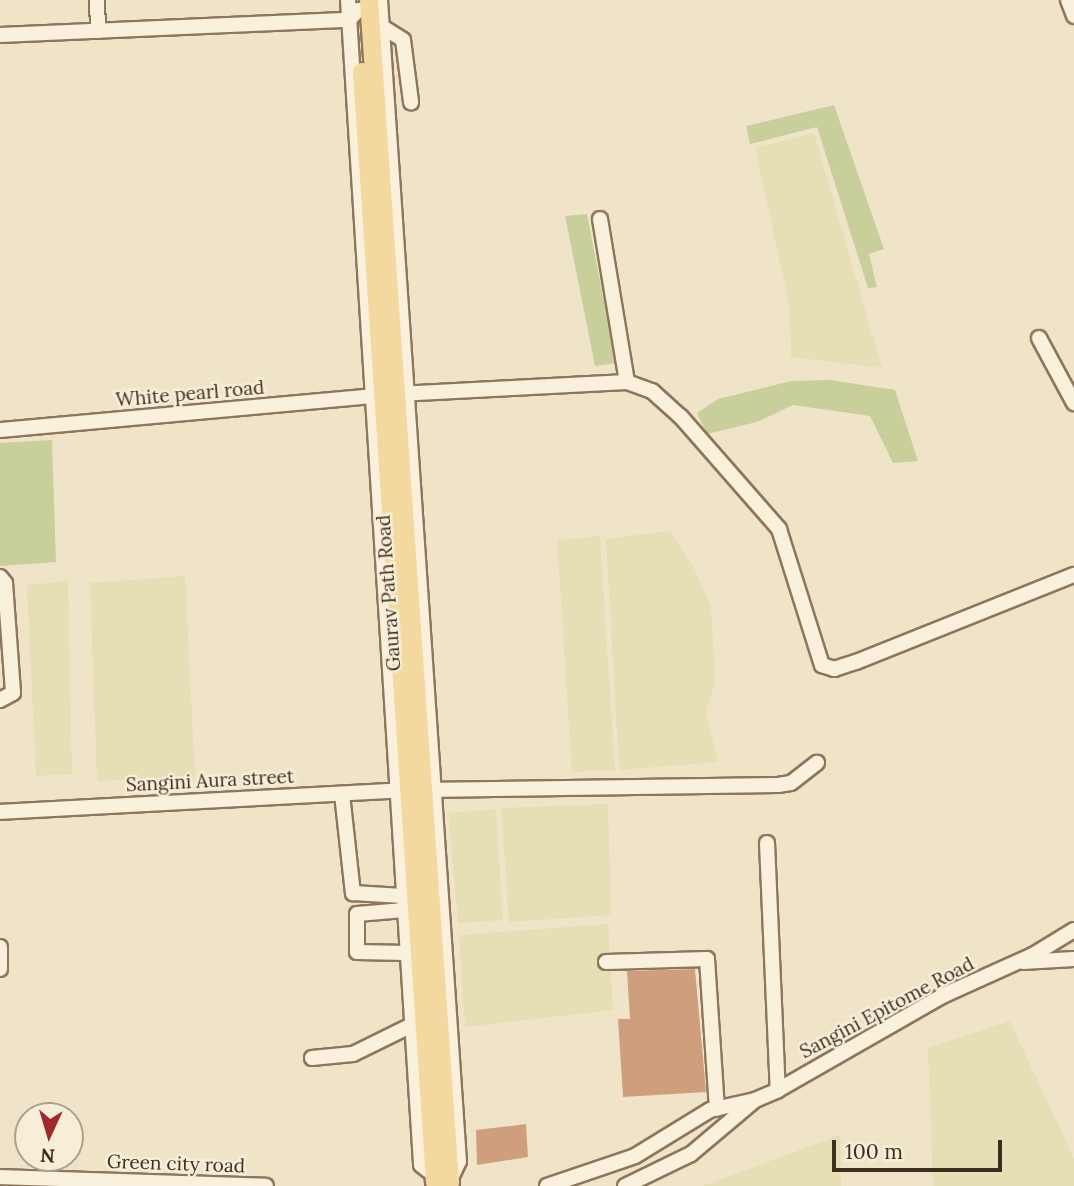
<!DOCTYPE html>
<style>
body{margin:0}
#map{position:relative;width:1074px;height:1186px;overflow:hidden;background:#f0e4c8;font-family:Lora,serif}
div>[style]{position:absolute}
.farmland>*{inset:0;background:#e6deb5}
.green>*{inset:0;background:#c9cf9b}
.building>*{inset:0;background:#cf9f7d}
.roads{filter:drop-shadow(2px 0 #8d765c) drop-shadow(-2px 0 #8d765c) drop-shadow(0 2px #8d765c) drop-shadow(0 -2px #8d765c)}
.minor>*{height:14px;margin:-7px;padding:0 7px;transform-origin:7px;border-radius:7px;background:#faf1dc}
.major>*{height:18px;margin:-9px;padding:0 9px;transform-origin:9px;border-radius:9px;background:#f3d9a0}
span{translate:-50% -50%;white-space:nowrap;text-align:center;line-height:1.15;-webkit-text-stroke:5px #f7eed8;paint-order:stroke}
.street-label{font-size:19px;color:#3d2e20}
.north{position:absolute;left:14px;top:1102px;width:70px;height:70px;box-sizing:border-box;background:#f7eed8;border:2px solid #ada18e;border-radius:50%;rotate:184deg;font-size:19px;font-weight:700;line-height:28px;text-align:center;color:#3d2e20}
.north::after{content:'';display:block;margin:auto;width:24px;height:32px;background:#9e2a2b;clip-path:polygon(50% 0,100% 100%,50% 72%,0 100%)}
.scale{position:absolute;left:832px;top:1140px;width:170px;height:32px;box-sizing:border-box;border:4px solid #3d2e20;border-top:0;padding-left:9px;font-size:21px;line-height:24px;white-space:nowrap;color:#3d2e20;-webkit-text-stroke:5px #f7eed8;paint-order:stroke}
</style>
<div id="map">
<div class="farmland">
<i style="clip-path:polygon(814px 133px,882px 368px,791px 357px,790px 308px,755px 148px)"></i>
<i style="clip-path:polygon(670px 531px,695px 570px,711px 607px,715px 682px,706px 713px,718px 762px,619px 770px,606px 539px)"></i>
<i style="clip-path:polygon(600px 536px,615px 770px,572px 772px,557px 540px)"></i>
<i style="clip-path:polygon(185px 576px,195px 777px,97px 781px,90px 583px)"></i>
<i style="clip-path:polygon(68px 581px,72px 774px,36px 776px,27px 585px)"></i>
<i style="clip-path:polygon(608px 804px,611px 915px,509px 922px,501px 808px)"></i>
<i style="clip-path:polygon(496px 809px,503px 920px,458px 923px,448px 813px)"></i>
<i style="clip-path:polygon(608px 924px,613px 1010px,465px 1027px,459px 935px)"></i>
<i style="clip-path:polygon(1010px 1021px,1074px 1159px,1074px 1186px,933px 1186px,928px 1048px)"></i>
<i style="clip-path:polygon(840px 1135px,841px 1186px,703px 1186px,705px 1185px)"></i>
</div>
<div class="green">
<i style="clip-path:polygon(834px 105px,884px 249px,869px 254px,877px 287px,868px 288px,817px 127px,750px 144px,746px 126px)"></i>
<i style="clip-path:polygon(587px 214px,616px 363px,595px 366px,565px 216px)"></i>
<i style="clip-path:polygon(830px 380px,895px 390px,918px 461px,893px 463px,870px 416px,793px 405px,757px 422px,707px 434px,697px 413px,718px 399px,791px 381px)"></i>
<i style="clip-path:polygon(52px 440px,56px 562px,0 566px,0 443px)"></i>
</div>
<div class="building">
<i style="clip-path:polygon(695px 969px,706px 1092px,623px 1097px,618px 1019px,630px 1019px,627px 971px)"></i>
<i style="clip-path:polygon(526px 1124px,528px 1157px,477px 1165px,476px 1130px)"></i>
</div>
<div class="roads">
<div class="minor">
<i style="left:97px;top:0;width:31px;rotate:88deg"></i>
<i style="left:348px;top:0;width:1167px;rotate:86.41deg"></i>
<i style="left:421px;top:1165px;width:16px;rotate:38deg"></i>
<i style="left:380px;top:0;width:1164px;rotate:86.11deg"></i>
<i style="left:459px;top:1161px;width:21px;rotate:115deg"></i>
<i style="left:1068px;top:0;width:17px;rotate:69deg"></i>
<i style="left:384px;top:28px;width:22px;rotate:32deg"></i>
<i style="left:403px;top:40px;width:63px;rotate:82.6deg"></i>
<i style="left:0;top:35px;width:349px;rotate:-2.5deg"></i>
<i style="left:349px;top:20px;width:13px;rotate:-48deg"></i>
<i style="left:358px;top:10px;width:20px;rotate:-3deg"></i>
<i style="left:600px;top:219px;width:165px;rotate:80.6deg"></i>
<i style="left:1039px;top:338px;width:74px;rotate:61.7deg"></i>
<i style="left:0;top:430px;width:400px;rotate:-5.2deg"></i>
<i style="left:398px;top:394px;width:229px;rotate:-3deg"></i>
<i style="left:627px;top:382px;width:27px;rotate:20deg"></i>
<i style="left:652px;top:391px;width:39px;rotate:42deg"></i>
<i style="left:681px;top:417px;width:149px;rotate:48.8deg"></i>
<i style="left:779px;top:529px;width:143px;rotate:72.5deg"></i>
<i style="left:822px;top:665px;width:13px;rotate:18deg"></i>
<i style="left:834px;top:669px;width:23px;rotate:-18deg"></i>
<i style="left:856px;top:662px;width:235px;rotate:-21.8deg"></i>
<i style="left:0;top:577px;width:8px;rotate:50deg"></i>
<i style="left:5px;top:583px;width:110px;rotate:85.8deg"></i>
<i style="left:13px;top:693px;width:15px;rotate:152deg"></i>
<i style="left:424px;top:790px;width:354px;rotate:-0.8deg"></i>
<i style="left:778px;top:785px;width:13px;rotate:-9deg"></i>
<i style="left:791px;top:783px;width:33px;rotate:-38deg"></i>
<i style="left:342px;top:794px;width:100px;rotate:83.7deg"></i>
<i style="left:353px;top:893px;width:50px;rotate:3.4deg"></i>
<i style="left:0;top:812px;width:405px;rotate:-3.1deg"></i>
<i style="left:767px;top:843px;width:247px;rotate:87.5deg"></i>
<i style="left:404px;top:910px;width:47px;rotate:175.1deg"></i>
<i style="left:357px;top:914px;width:38px;rotate:90deg"></i>
<i style="left:357px;top:952px;width:50px;rotate:1.1deg"></i>
<i style="left:0;top:947px;width:22px;rotate:90deg"></i>
<i style="left:606px;top:962px;width:101px;rotate:-1.7deg"></i>
<i style="left:707px;top:959px;width:150px;rotate:86.2deg"></i>
<i style="left:1023px;top:962px;width:51px;rotate:-3.4deg"></i>
<i style="left:312px;top:1058px;width:41px;rotate:-5.6deg"></i>
<i style="left:353px;top:1054px;width:66px;rotate:-26.2deg"></i>
<i style="left:0;top:1177px;width:266px;rotate:1.9deg"></i>
<i style="left:547px;top:1186px;width:93px;rotate:-18.8deg"></i>
<i style="left:635px;top:1156px;width:88px;rotate:-31.5deg"></i>
<i style="left:710px;top:1110px;width:46px;rotate:-12.5deg"></i>
<i style="left:755px;top:1100px;width:25px;rotate:-23deg"></i>
<i style="left:778px;top:1090px;width:189px;rotate:-29.8deg"></i>
<i style="left:942px;top:996px;width:100px;rotate:-24.3deg"></i>
<i style="left:1033px;top:955px;width:48px;rotate:-31.4deg"></i>
<i style="left:625px;top:1186px;width:73px;rotate:-25.9deg"></i>
<i style="left:691px;top:1154px;width:82px;rotate:-40.1deg"></i>
</div>
<div class="major">
<i style="left:369px;top:0;width:1186px;rotate:86.08deg"></i>
<i style="left:362px;top:72px;width:1113px;rotate:86.24deg"></i>
</div>
</div>
<div class="street-label">
<span style="left:190px;top:394px;rotate:-5deg">White pearl road</span>
<span style="left:389px;top:593px;rotate:-94deg">Gaurav Path Road</span>
<span style="left:210px;top:781px;rotate:-3deg">Sangini Aura street</span>
<span style="left:887px;top:1008px;rotate:-28deg">Sangini Epitome Road</span>
<span style="left:176px;top:1164px;rotate:2deg">Green city road</span>
</div>
<div class="north">N</div>
<div class="scale">100 m</div>
</div>
